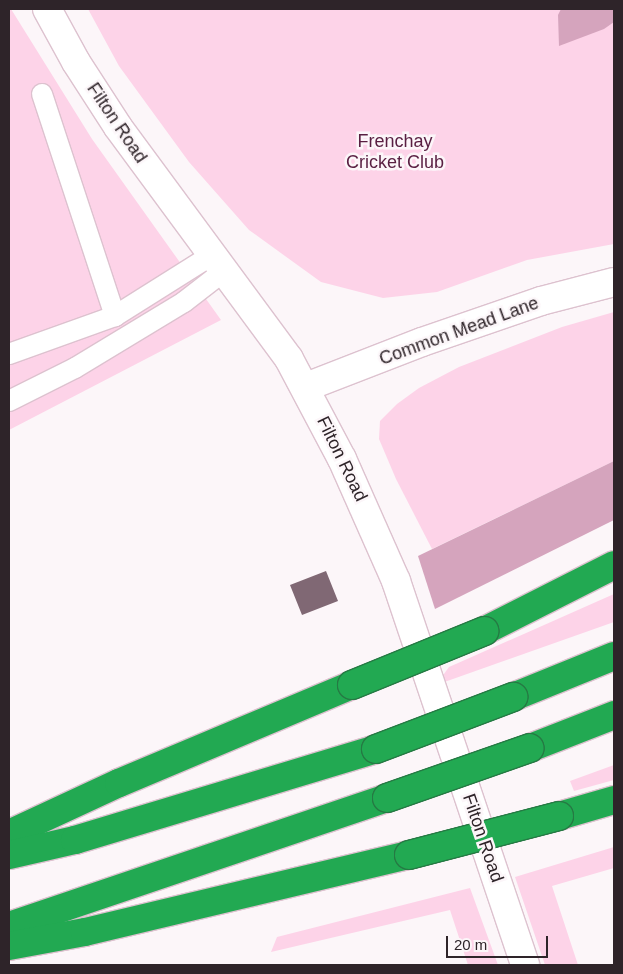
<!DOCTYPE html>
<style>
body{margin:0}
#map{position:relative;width:623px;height:974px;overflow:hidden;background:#fcf6f9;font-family:Helvetica,sans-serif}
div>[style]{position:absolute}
.green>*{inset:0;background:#fdd3e8}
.forest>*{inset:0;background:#d5a4bd}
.building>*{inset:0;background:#806874}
.roads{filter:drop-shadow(1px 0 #ddc2cf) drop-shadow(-1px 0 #ddc2cf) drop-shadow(0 1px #ddc2cf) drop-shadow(0 -1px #ddc2cf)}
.lane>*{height:20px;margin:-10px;padding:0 10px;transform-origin:10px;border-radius:10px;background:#fff}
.street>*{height:28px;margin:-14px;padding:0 14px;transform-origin:14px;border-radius:14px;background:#fff}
.highway>*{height:28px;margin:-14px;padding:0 14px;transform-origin:14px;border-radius:14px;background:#22a952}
.bridges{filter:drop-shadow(1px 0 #267a44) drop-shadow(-1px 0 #267a44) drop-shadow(0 1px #267a44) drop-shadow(0 -1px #267a44)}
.highway-bridge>*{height:28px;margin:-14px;padding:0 14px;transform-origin:14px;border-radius:14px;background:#22a952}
span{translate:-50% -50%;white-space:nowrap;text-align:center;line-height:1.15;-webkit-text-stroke:5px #fcf6f9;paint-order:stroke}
.street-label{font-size:18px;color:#2e2429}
.park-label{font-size:18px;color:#591f42}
.frame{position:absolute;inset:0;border:10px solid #2e2429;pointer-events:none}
.scale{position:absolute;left:446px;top:936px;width:102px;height:22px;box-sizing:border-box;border:2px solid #2e2429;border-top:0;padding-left:6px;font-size:15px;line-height:18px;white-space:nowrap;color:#2e2429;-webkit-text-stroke:4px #fcf6f9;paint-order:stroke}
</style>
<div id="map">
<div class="green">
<i style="clip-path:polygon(9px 9px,11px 9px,92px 139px,221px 320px,9px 430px)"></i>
<i style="clip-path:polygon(88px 9px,614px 9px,614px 244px,527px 260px,437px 292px,383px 298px,321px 282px,249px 230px,189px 162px,119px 66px)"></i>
<i style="clip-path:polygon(614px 312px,614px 461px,432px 549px,396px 479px,379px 439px,380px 421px,397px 404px,419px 388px,459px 367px,562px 327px)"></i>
<i style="clip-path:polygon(614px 594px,614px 622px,436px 685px,449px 667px)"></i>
<i style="clip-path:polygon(614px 765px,614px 780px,574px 791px,570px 781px)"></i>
<i style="clip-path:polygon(614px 847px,614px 868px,552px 886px,578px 965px,545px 965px,515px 877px)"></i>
<i style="clip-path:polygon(470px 888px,498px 965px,468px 965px,450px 910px,271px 952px,277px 937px)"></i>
</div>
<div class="forest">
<i style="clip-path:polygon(561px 9px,614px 9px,614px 22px,604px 29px,559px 46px,558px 15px)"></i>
<i style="clip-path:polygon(614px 461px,614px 520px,435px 609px,418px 556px)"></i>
</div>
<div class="building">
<i style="clip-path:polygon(326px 571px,338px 601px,302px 615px,290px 585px)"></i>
</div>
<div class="roads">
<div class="lane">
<i style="left:42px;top:94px;width:234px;rotate:71.8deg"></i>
<i style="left:9px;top:354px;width:113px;rotate:-19.7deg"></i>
<i style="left:115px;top:316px;width:115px;rotate:-32.2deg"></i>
<i style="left:9px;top:401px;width:74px;rotate:-26.6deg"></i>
<i style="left:75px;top:368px;width:127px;rotate:-31.2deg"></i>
<i style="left:184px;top:302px;width:51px;rotate:-37.8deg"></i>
</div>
<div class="street">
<i style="left:47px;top:9px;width:60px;rotate:61.3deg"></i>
<i style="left:76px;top:62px;width:77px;rotate:57.1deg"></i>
<i style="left:118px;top:127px;width:288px;rotate:53.6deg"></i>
<i style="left:289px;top:359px;width:113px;rotate:62.1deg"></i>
<i style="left:342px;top:459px;width:133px;rotate:66.1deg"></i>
<i style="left:396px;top:581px;width:405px;rotate:71.4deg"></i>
<i style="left:306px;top:387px;width:124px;rotate:-21.2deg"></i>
<i style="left:422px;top:342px;width:126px;rotate:-19deg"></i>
<i style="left:541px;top:301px;width:75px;rotate:-14.6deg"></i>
</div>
<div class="highway">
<i style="left:484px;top:631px;width:146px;rotate:-26.9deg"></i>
<i style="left:513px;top:697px;width:109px;rotate:-22.1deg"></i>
<i style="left:530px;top:748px;width:90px;rotate:-21.4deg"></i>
<i style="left:559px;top:816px;width:57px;rotate:-16.2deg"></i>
<i style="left:9px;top:834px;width:121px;rotate:-24.9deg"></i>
<i style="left:119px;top:783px;width:253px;rotate:-22.8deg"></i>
<i style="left:9px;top:855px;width:68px;rotate:-12.8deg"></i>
<i style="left:75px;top:840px;width:314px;rotate:-16.8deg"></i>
<i style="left:9px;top:926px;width:399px;rotate:-18.7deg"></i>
<i style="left:9px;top:946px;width:77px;rotate:-10.4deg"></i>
<i style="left:85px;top:932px;width:333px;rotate:-13.4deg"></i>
</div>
</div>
<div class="bridges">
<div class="highway-bridge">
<i style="left:352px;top:685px;width:143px;rotate:-22.2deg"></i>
<i style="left:376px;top:749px;width:147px;rotate:-20.8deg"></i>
<i style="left:387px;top:798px;width:151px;rotate:-19.3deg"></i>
<i style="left:409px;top:855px;width:155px;rotate:-14.6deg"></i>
</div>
</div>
<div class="street-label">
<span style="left:117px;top:123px;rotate:56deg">Filton Road</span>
<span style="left:459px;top:331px;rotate:-20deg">Common Mead Lane</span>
<span style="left:342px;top:459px;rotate:64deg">Filton Road</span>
<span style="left:483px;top:838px;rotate:71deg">Filton Road</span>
</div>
<div class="park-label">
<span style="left:395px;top:152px">Frenchay<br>Cricket Club</span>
</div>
<div class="frame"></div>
<div class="scale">20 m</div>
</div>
